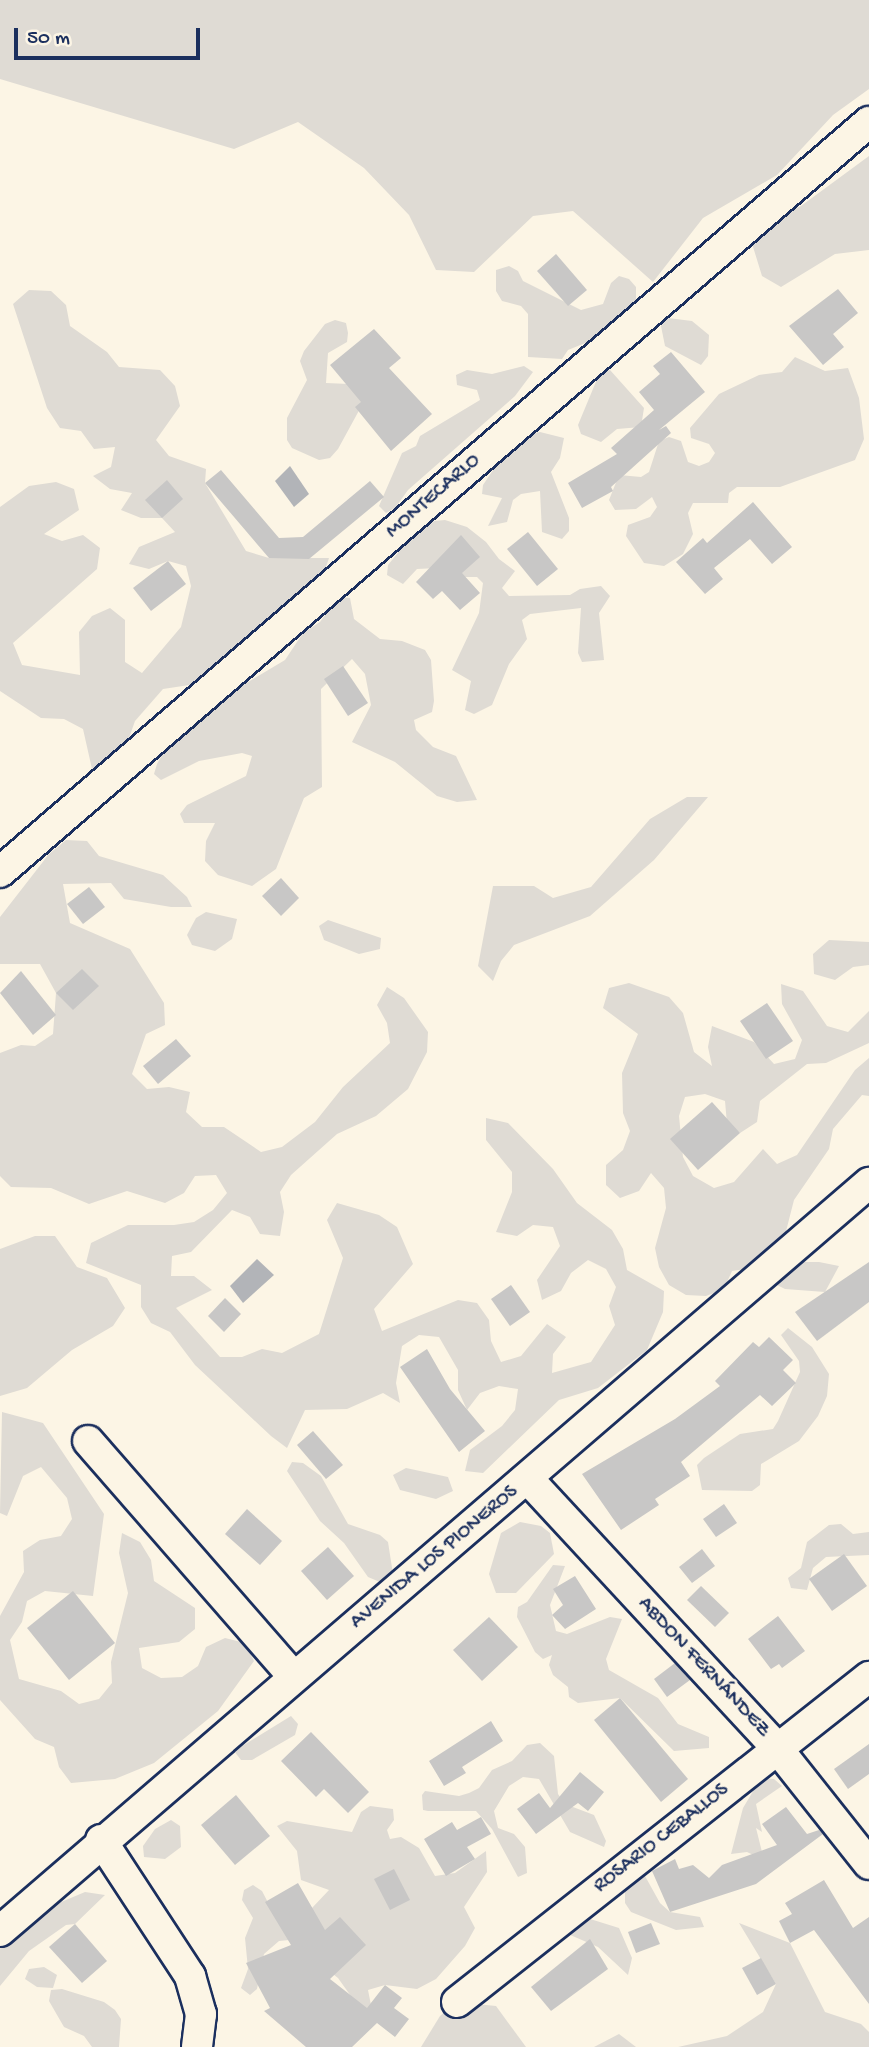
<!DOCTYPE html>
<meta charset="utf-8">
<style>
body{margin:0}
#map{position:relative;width:869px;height:2047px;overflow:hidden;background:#fcf5e5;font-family:"Gochi Hand",sans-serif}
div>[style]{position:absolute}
.green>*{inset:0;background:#dfdbd4}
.water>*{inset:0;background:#b2b4b8}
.building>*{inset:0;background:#c8c7c6}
.roads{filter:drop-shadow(2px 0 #1b2f5e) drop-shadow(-2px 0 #1b2f5e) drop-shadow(0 2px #1b2f5e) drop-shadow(0 -2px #1b2f5e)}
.street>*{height:30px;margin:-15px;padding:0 15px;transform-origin:15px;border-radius:15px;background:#fcf5e5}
span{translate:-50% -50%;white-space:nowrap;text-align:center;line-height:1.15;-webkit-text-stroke:5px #fcf5e5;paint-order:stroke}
.street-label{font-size:21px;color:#1b2f5e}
.scale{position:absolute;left:14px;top:28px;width:186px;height:32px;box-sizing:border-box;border:4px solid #1b2f5e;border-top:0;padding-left:9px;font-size:21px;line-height:24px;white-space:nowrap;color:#1b2f5e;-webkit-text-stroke:5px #fcf5e5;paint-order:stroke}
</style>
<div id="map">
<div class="green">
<i style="clip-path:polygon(0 0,869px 0,869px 89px,833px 115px,777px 175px,703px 218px,653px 282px,573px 211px,533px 216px,474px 272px,436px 270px,409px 215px,364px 168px,298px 122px,234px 149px,0 79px)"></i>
<i style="clip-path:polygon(869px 156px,869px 250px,835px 254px,781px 287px,762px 276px,750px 237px,764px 223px,801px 206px)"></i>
<i style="clip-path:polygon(509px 266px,518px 271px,523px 281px,581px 310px,603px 304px,611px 283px,619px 276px,629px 279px,636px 287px,636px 309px,600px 337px,568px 350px,562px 359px,528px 357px,528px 314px,521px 306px,502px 301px,496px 291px,496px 270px)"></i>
<i style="clip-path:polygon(29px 290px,51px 291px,66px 305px,70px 326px,107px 352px,119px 367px,160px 370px,175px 386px,180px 406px,156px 440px,169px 456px,206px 469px,205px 483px,246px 551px,269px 558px,329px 558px,322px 579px,304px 589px,209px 682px,163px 689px,135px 721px,128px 741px,92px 769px,83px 729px,64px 719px,41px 718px,0 691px,0 507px,29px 486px,56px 482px,74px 489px,79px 510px,44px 534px,62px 541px,83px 535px,100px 548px,97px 569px,13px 643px,22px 665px,80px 675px,79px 632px,92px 616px,110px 608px,125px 620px,125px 662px,142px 673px,181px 627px,191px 586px,186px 566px,168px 561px,149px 569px,129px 564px,139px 547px,175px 532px,162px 518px,141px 518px,121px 510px,132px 493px,110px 489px,93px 476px,111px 467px,115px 447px,94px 449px,81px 431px,60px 428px,47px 408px,13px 304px)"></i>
<i style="clip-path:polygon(668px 318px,692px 321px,709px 335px,708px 356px,701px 365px,665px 346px,661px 326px)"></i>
<i style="clip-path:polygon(335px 320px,346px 323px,348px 333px,347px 342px,328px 353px,326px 383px,349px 384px,368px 394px,338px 449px,330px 458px,319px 460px,292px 448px,287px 440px,287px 418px,307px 380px,300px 361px,304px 351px,325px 324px)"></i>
<i style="clip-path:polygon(795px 357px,825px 371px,848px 368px,859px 398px,864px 439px,855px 460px,780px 487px,737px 487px,729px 493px,728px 503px,693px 503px,688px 513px,693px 534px,683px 554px,664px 566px,644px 563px,626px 536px,628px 525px,650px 517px,657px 507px,652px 497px,636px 509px,615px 510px,609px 500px,619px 475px,641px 477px,649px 472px,659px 441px,669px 437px,681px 441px,688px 462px,699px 466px,709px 462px,715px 453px,709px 444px,691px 438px,690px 428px,719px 394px,759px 375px,782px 372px)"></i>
<i style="clip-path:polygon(524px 366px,533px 372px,515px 396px,408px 490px,395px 508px,386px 513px,379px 506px,402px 453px,416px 446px,420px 436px,480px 400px,477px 390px,457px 385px,456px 375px,467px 370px,492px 374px)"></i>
<i style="clip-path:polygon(610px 370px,644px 408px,641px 427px,617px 429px,601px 442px,581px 434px,578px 425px,600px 372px)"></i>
<i style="clip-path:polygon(540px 432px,564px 438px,560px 458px,551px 472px,569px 518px,569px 531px,562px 539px,542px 532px,540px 491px,521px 494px,513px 500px,507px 522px,488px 526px,502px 498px,482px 494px,483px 485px,501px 458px,527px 434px)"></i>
<i style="clip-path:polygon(445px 520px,467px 527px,486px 542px,499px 559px,515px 571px,502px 588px,509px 596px,570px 595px,580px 589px,601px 586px,610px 596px,599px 613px,604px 660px,582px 662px,578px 653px,581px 608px,530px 614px,522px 620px,527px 639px,509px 664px,492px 705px,474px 714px,465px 710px,471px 681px,452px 670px,479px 613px,483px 583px,477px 577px,455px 577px,438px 568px,417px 569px,403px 584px,387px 575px,388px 565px,401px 549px,434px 521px)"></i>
<i style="clip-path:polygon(338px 597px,350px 598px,354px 619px,380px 639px,402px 641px,425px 650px,431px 660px,434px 701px,432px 712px,414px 720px,416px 730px,433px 747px,456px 756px,477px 800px,457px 802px,437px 796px,395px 762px,352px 742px,371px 705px,365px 674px,352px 659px,321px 689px,322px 787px,304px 798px,276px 869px,252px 886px,218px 875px,205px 861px,206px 841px,215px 823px,184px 823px,180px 814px,187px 805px,246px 776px,252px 756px,242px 753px,199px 761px,161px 780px,154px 774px,157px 764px,167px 746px,228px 694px,285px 660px,303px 633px,320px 622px)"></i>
<i style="clip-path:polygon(687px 797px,708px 797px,654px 860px,590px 916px,514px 945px,501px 961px,493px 981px,478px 966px,493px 886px,534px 886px,553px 898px,591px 887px,650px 819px)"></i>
<i style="clip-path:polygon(66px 840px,87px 841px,99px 856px,163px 875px,187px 897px,192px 907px,171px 907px,124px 899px,111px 883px,63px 884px,70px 923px,130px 949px,164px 1003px,165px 1025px,146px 1034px,132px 1074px,147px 1089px,169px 1087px,190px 1092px,186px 1112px,202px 1127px,224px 1127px,261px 1152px,282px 1147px,315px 1122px,343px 1087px,390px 1043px,387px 1023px,377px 1005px,387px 987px,404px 998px,428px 1032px,427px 1052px,408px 1089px,376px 1116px,337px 1134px,291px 1175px,280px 1192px,284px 1212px,280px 1236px,260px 1234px,250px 1217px,232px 1210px,191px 1252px,172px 1256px,171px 1276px,194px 1276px,212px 1290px,176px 1308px,220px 1357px,242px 1357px,262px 1349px,282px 1353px,319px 1334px,343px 1258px,327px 1220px,337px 1203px,379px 1215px,397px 1227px,413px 1264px,374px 1309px,382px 1331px,458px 1300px,477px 1303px,489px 1320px,491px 1341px,501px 1362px,521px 1356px,547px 1324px,566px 1337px,553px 1354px,552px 1373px,591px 1362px,615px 1325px,609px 1306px,616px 1287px,606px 1269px,588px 1260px,571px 1273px,561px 1291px,542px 1300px,537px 1280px,560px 1246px,553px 1227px,533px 1225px,517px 1236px,496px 1232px,512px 1192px,512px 1172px,486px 1140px,486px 1118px,508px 1123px,553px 1169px,577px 1203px,612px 1230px,623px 1249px,627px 1270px,664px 1291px,663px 1312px,647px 1350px,598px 1388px,559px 1400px,483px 1473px,465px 1471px,470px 1450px,502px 1426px,515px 1410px,518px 1389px,499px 1386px,480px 1393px,467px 1410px,458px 1390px,458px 1370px,439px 1337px,419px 1335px,402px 1346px,396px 1383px,400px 1403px,383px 1393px,347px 1409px,305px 1410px,287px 1448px,271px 1436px,195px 1365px,170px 1332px,151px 1323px,141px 1307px,141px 1285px,86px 1263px,91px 1243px,128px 1225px,174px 1225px,194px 1222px,213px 1210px,227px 1193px,216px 1175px,195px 1176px,184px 1193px,165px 1203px,127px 1191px,89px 1204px,51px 1188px,11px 1187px,0 1176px,0 1053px,21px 1045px,35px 1046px,53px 1034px,56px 993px,40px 964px,0 964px,0 917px,49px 854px)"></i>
<i style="clip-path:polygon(206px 912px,237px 919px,232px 939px,215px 951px,192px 945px,187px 935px,196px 918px)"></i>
<i style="clip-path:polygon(328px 920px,381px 938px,380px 949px,359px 954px,324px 940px,319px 926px)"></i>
<i style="clip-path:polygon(829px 940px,869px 942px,869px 965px,853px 967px,835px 980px,814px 974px,813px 954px)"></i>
<i style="clip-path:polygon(629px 983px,669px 997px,683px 1013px,694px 1052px,712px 1066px,708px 1047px,712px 1026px,754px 1042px,774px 1064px,795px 1059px,802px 1040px,782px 1004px,781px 984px,803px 991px,827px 1026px,848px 1032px,869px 1011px,869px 1043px,826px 1063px,807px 1064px,760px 1101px,757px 1122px,740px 1133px,727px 1124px,725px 1101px,705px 1094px,685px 1097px,679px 1116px,683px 1157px,693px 1176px,714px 1188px,734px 1182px,763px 1149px,777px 1164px,797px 1155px,855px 1070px,869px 1058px,869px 1096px,862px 1095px,833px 1129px,829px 1149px,794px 1200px,784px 1239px,752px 1268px,732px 1271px,724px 1289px,706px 1296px,686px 1295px,669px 1285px,659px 1267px,655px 1248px,666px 1208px,664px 1188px,651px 1173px,639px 1191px,620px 1198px,606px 1185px,606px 1165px,623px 1150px,630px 1131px,623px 1113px,622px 1073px,638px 1034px,603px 1008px,609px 988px)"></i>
<i style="clip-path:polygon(35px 1236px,55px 1236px,77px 1267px,107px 1278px,125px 1308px,113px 1326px,72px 1350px,27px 1388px,0 1396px,0 1249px)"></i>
<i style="clip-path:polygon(791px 1262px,819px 1262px,839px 1266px,825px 1292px,785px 1289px,775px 1284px)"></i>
<i style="clip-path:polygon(788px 1328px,812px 1347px,829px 1374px,827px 1396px,818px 1416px,799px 1441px,761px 1464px,760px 1485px,752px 1491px,702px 1490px,697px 1465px,704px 1458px,740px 1434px,773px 1429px,778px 1421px,800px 1372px,799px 1361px,781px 1335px)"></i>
<i style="clip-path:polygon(2px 1412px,43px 1423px,104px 1514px,93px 1596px,45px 1591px,27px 1601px,22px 1622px,10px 1640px,19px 1679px,61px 1691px,79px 1704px,99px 1699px,112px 1683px,111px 1662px,128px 1593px,119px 1553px,122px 1533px,140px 1542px,151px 1560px,154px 1581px,195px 1608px,195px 1629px,179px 1642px,139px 1648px,142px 1668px,161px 1678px,182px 1677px,198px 1666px,206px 1647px,225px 1638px,245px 1643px,254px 1661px,218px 1711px,154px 1763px,115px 1779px,71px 1783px,59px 1767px,54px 1747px,35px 1739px,0 1700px,0 1616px,24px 1572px,23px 1551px,40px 1540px,61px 1536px,72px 1519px,67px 1498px,41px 1467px,23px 1476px,7px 1516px,0 1513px)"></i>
<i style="clip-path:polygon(292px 1462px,303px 1463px,321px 1476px,348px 1524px,380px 1535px,388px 1542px,393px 1574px,387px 1585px,368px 1577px,344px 1543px,320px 1521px,287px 1471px)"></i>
<i style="clip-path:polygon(406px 1468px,448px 1477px,453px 1491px,436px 1499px,400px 1490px,393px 1475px)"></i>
<i style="clip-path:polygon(520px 1522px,541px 1526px,550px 1533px,554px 1554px,516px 1593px,496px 1593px,489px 1574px,501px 1533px)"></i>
<i style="clip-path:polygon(841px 1524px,853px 1534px,869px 1532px,869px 1555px,826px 1557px,813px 1568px,807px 1590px,791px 1588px,788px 1578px,801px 1568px,807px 1542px,829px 1525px)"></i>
<i style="clip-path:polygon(553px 1565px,565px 1566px,550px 1605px,556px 1631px,567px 1634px,610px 1617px,622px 1619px,606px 1659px,609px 1670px,658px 1698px,678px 1724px,709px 1737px,709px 1748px,674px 1751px,620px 1698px,578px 1703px,569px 1697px,568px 1687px,553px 1675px,549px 1665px,552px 1655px,543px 1659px,535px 1652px,517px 1617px,518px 1607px,527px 1602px)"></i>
<i style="clip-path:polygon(291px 1716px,298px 1724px,295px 1735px,252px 1760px,241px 1760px,234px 1751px)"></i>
<i style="clip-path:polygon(540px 1743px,554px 1756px,558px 1794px,565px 1804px,594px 1815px,606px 1841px,604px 1847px,570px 1832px,539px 1779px,523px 1777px,509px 1786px,494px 1811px,498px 1828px,514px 1834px,525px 1847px,527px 1873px,518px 1877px,492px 1829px,476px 1811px,428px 1811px,423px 1810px,422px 1795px,425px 1791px,459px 1796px,469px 1793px,479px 1788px,492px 1770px,512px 1761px,527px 1745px)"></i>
<i style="clip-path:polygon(761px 1778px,774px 1779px,782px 1786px,756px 1804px,762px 1832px,756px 1828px,764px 1860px,747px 1852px,731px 1854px,743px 1808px)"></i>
<i style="clip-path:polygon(370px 1806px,393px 1809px,394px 1820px,387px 1830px,390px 1839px,401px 1837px,419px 1848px,435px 1876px,455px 1873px,486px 1851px,487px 1872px,464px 1907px,475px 1928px,465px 1946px,436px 1979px,417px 1989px,385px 1985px,368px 1990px,372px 2010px,363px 2013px,338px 1978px,289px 1940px,279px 1941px,264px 1954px,257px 1989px,250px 1995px,241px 1988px,248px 1969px,245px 1938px,253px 1918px,242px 1900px,244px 1890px,253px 1885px,262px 1891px,275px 1916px,312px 1908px,329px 1890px,301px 1880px,297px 1851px,277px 1826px,287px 1821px,352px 1832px,361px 1812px)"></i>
<i style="clip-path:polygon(171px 1820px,180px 1826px,181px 1847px,165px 1859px,144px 1857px,143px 1846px,155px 1829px)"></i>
<i style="clip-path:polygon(640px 1867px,660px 1903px,670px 1912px,700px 1917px,704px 1927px,676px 1930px,631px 1912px,625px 1903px,625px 1879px)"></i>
<i style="clip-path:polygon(85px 1892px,105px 1895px,75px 1924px,66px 1925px,29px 1951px,0 1986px,0 1949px,10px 1930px,28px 1916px)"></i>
<i style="clip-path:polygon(587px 1918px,619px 1928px,632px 1958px,628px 1975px,598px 1947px,568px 1934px,565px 1924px)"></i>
<i style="clip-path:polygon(739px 1923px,790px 1943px,825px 2012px,861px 2024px,869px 2032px,869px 2047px,678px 2047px,727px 2036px,763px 2012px,776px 1984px)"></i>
<i style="clip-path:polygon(44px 1967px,57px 1975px,53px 1988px,37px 1987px,25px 1979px,29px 1969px)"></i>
<i style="clip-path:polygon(62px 1989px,104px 2002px,115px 2010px,121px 2019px,119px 2047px,92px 2047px,84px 2036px,64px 2027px,49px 2001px,51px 1990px)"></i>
<i style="clip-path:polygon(457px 2002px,496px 2006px,526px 2047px,421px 2047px,440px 2016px)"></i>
<i style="clip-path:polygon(619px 2034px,636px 2047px,594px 2047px)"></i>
</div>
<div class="water">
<i style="clip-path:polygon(290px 466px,309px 494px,294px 507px,275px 481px)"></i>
<i style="clip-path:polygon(257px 1259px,274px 1275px,243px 1303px,230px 1286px)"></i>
</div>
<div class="building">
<i style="clip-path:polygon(556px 254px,587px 290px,568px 306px,537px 271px)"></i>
<i style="clip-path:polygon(838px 289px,858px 313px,833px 334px,844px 347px,823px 365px,789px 326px)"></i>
<i style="clip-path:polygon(374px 329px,401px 358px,389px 368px,432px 414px,391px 451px,355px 407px,361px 402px,330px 365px)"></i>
<i style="clip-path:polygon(671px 352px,705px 392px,659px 430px,666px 426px,671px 433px,611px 487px,613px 491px,582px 508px,568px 483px,617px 454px,611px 448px,654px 410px,639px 392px,660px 374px,653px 366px)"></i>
<i style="clip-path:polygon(221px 470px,279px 538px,303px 537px,370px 481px,384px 497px,309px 559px,269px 558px,205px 483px)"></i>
<i style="clip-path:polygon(167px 480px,183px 499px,162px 518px,145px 500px)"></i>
<i style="clip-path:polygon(753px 502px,792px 547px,772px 564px,750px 539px,714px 568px,723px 579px,705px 594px,676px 562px,703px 538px,707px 543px)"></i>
<i style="clip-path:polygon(528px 532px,558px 569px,537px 586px,507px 549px)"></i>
<i style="clip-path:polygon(461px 535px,480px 557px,462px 573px,480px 593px,460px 610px,442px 591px,433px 599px,416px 582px)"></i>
<i style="clip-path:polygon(168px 561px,186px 584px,151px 611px,133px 588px)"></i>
<i style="clip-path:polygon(343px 666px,368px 703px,348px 716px,324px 679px)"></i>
<i style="clip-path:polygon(281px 878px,299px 898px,281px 916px,262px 896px)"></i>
<i style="clip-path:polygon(89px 887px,105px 907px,83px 924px,67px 904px)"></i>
<i style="clip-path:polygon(82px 969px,99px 986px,73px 1010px,56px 993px)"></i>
<i style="clip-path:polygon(21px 971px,56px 1015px,33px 1035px,0 993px)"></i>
<i style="clip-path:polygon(767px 1003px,793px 1041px,766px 1059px,740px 1021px)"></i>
<i style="clip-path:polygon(176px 1039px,191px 1056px,158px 1084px,143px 1066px)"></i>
<i style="clip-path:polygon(712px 1102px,740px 1133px,698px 1170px,670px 1139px)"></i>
<i style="clip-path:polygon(869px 1262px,869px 1302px,817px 1341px,795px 1312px)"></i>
<i style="clip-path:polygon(511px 1285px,530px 1312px,510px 1326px,491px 1299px)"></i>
<i style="clip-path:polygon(225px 1298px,241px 1314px,224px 1332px,208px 1316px)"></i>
<i style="clip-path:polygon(769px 1337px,793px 1360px,783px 1370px,796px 1383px,772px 1406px,760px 1395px,681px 1462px,690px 1476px,655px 1499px,659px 1505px,621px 1530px,582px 1474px,675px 1419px,720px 1386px,715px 1381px,753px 1342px,759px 1347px)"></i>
<i style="clip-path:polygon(427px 1349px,450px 1389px,485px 1431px,459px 1452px,400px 1367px)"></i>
<i style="clip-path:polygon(313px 1431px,343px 1465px,326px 1479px,297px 1445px)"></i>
<i style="clip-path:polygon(724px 1504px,737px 1523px,716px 1537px,703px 1519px)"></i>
<i style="clip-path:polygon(247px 1509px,282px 1541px,260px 1565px,225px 1534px)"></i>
<i style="clip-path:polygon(328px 1547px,354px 1576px,327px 1600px,301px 1571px)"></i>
<i style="clip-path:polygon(702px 1549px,715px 1566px,692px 1583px,679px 1567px)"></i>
<i style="clip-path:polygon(844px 1554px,867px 1586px,832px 1611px,809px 1579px)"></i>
<i style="clip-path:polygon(575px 1576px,596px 1609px,565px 1629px,552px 1615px,563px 1605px,553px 1589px)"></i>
<i style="clip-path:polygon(701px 1586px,729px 1613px,715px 1627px,687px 1600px)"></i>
<i style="clip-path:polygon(73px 1591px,115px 1643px,69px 1680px,27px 1628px)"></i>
<i style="clip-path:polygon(778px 1616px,805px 1651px,782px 1668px,779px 1664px,771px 1669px,748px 1639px)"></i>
<i style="clip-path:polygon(489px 1617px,518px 1647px,482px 1681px,453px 1650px)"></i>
<i style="clip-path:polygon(675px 1663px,690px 1680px,667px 1697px,654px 1679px)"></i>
<i style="clip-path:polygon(620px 1698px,688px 1779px,661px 1802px,594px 1720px)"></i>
<i style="clip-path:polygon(491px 1721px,503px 1741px,462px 1767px,466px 1773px,444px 1786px,429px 1761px)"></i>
<i style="clip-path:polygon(311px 1732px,369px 1792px,348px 1813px,324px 1789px,316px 1797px,281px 1761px)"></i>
<i style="clip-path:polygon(869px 1744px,869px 1774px,848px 1789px,834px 1769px)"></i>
<i style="clip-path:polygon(580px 1772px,604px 1792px,588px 1811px,578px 1803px,536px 1834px,517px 1809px,539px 1793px,550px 1808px)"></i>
<i style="clip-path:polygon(236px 1795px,270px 1836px,235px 1865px,201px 1825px)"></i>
<i style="clip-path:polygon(786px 1807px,807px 1834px,819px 1830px,823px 1834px,756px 1884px,670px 1912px,652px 1871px,675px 1859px,679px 1869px,693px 1865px,709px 1878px,722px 1865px,777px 1845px,762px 1824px)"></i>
<i style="clip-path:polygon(481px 1817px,491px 1834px,467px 1847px,475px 1859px,446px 1876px,424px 1839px,452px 1822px,457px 1830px)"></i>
<i style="clip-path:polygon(394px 1869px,410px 1900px,390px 1910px,374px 1879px)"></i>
<i style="clip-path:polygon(824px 1880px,853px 1928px,869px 1917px,869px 2004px,814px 1930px,790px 1943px,779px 1921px,792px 1914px,785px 1903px)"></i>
<i style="clip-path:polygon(298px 1883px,325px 1930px,340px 1917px,366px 1945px,330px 1979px,367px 2008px,385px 1985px,402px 1998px,394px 2008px,409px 2019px,395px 2037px,377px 2023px,352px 2047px,306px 2047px,264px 2011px,270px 2008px,246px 1963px,291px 1945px,265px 1902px)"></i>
<i style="clip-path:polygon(651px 1923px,660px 1944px,636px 1953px,628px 1932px)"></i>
<i style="clip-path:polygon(75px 1924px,107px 1961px,82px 1983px,49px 1947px)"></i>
<i style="clip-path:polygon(590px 1939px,608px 1969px,551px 2011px,531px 1987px)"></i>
<i style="clip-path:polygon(761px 1958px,776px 1984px,757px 1995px,742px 1968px)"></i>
</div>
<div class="roads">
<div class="street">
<i style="left:0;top:872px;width:1148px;rotate:-40.8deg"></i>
<i style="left:88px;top:1441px;width:313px;rotate:48.9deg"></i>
<i style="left:528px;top:1479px;width:367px;rotate:47.2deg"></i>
<i style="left:777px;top:1748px;width:148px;rotate:51.6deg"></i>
<i style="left:101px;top:1840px;width:163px;rotate:56.8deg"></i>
<i style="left:190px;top:1976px;width:40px;rotate:74deg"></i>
<i style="left:201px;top:2014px;width:33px;rotate:97deg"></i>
<i style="left:0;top:1931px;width:1147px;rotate:-40.72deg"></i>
<i style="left:457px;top:2002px;width:525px;rotate:-38.27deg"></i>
</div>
</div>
<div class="street-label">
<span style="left:434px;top:497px;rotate:-41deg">MONTECARLO</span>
<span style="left:435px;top:1558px;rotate:-40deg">AVENIDA LOS PIONEROS</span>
<span style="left:703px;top:1668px;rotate:47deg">ABDON FERNÁNDEZ</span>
<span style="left:662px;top:1839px;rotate:-38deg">ROSARIO CEBALLOS</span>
</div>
<div class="scale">50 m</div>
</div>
